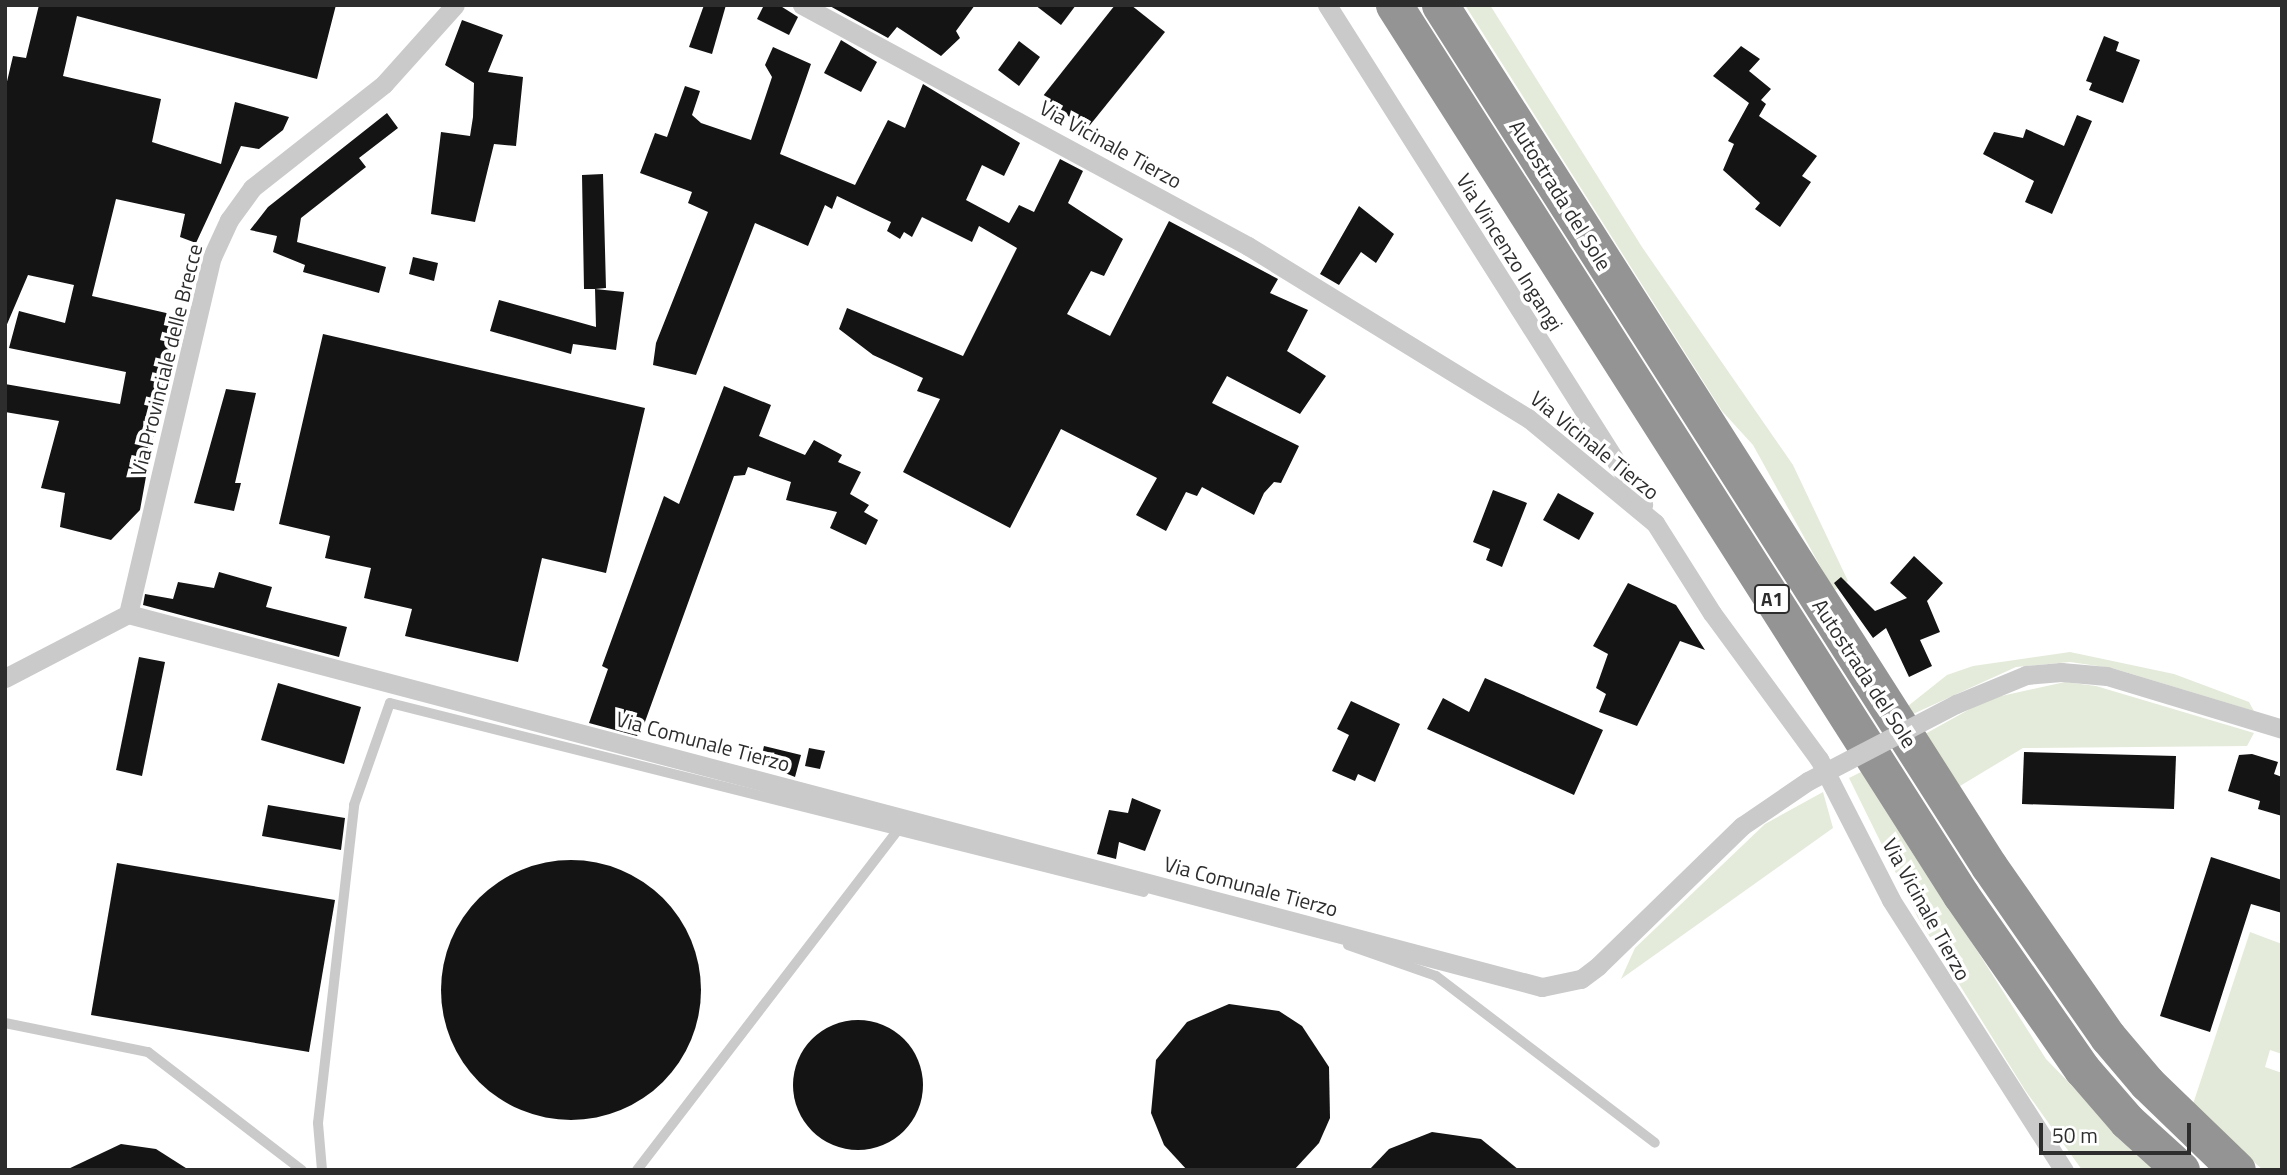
<!DOCTYPE html>
<style>
body{margin:0}
#map{position:relative;width:2287px;height:1175px;overflow:hidden;background:#fff;font-family:"Titillium Web",sans-serif}
div>[style]{position:absolute}
.green>*{inset:0;background:#e4ebda}
.building>*{inset:0;background:#141414}
.round{border-radius:50%}
.service>*{height:10px;margin:-5px;padding:0 5px;transform-origin:5px;border-radius:5px;background:#cacaca}
.minor>*{height:19px;margin:-9.5px;padding:0 9.5px;transform-origin:9.5px;border-radius:9.5px;background:#cacaca}
.motorway>*{height:37px;margin:-18.5px;padding:0 18.5px;transform-origin:18.5px;border-radius:18.5px;background:#949494}
.minor-bridge>*{height:19px;margin:-9.5px;padding:0 9.5px;transform-origin:9.5px;border-radius:9.5px;background:#cacaca}
span{translate:-50% -50%;white-space:nowrap;text-align:center;line-height:1.15;-webkit-text-stroke:7px #fff;paint-order:stroke}
.shield-label span{padding:2px 5px;background:#fff;border:2px solid;border-radius:5px;-webkit-text-stroke-width:0}
.shield-label{font-size:19px;color:#2d2d2d;font-weight:700}
.street-label{font-size:21px;color:#2d2d2d}
.frame{position:absolute;inset:0;border:7px solid #2d2d2d;pointer-events:none}
.scale{position:absolute;left:2039px;top:1123px;width:152px;height:32px;box-sizing:border-box;border:4px solid #2d2d2d;border-top:0;padding-left:9px;font-size:21px;line-height:24px;white-space:nowrap;color:#2d2d2d;-webkit-text-stroke:5px #fff;paint-order:stroke}
</style>
<div id="map">
<div class="green">
<i style="clip-path:polygon(1465px 5px,1490px 5px,1642px 247px,1793px 465px,1848px 581px,1834px 591px,1753px 445px,1722px 411px)"></i>
<i style="clip-path:polygon(2070px 652px,2174px 674px,2249px 702px,2254px 711px,2112px 668px,2070px 662px,2016px 667px,1913px 714px,1908px 706px,1947px 675px,1973px 666px)"></i>
<i style="clip-path:polygon(2065px 682px,2096px 686px,2254px 733px,2247px 746px,2023px 748px,1960px 786px,1925px 734px,1988px 699px)"></i>
<i style="clip-path:polygon(1863px 771px,2046px 1059px,2154px 1170px,2082px 1170px,2025px 1090px,1918px 918px,1849px 778px)"></i>
<i style="clip-path:polygon(1823px 792px,1833px 828px,1621px 979px,1635px 948px,1765px 824px)"></i>
<i style="clip-path:polygon(2250px 932px,2282px 944px,2282px 1054px,2270px 1050px,2265px 1067px,2282px 1073px,2282px 1170px,2263px 1170px,2192px 1107px)"></i>
</div>
<div class="building">
<i style="clip-path:polygon(39px 5px,336px 5px,317px 79px,77px 16px,63px 76px,161px 99px,152px 142px,221px 164px,235px 102px,289px 117px,283px 130px,259px 149px,241px 146px,196px 243px,180px 237px,185px 214px,116px 199px,92px 296px,175px 315px,140px 510px,111px 540px,60px 527px,65px 493px,41px 488px,59px 421px,5px 412px,5px 384px,120px 404px,126px 372px,9px 348px,19px 311px,65px 323px,74px 285px,28px 275px,5px 329px,5px 90px,13px 56px,26px 58px)"></i>
<i style="clip-path:polygon(704px 5px,726px 5px,712px 54px,689px 47px)"></i>
<i style="clip-path:polygon(764px 5px,779px 5px,798px 17px,789px 35px,757px 19px)"></i>
<i style="clip-path:polygon(828px 5px,975px 5px,956px 31px,960px 38px,941px 56px,897px 27px,888px 38px)"></i>
<i style="clip-path:polygon(1035px 5px,1076px 5px,1061px 25px)"></i>
<i style="clip-path:polygon(1115px 5px,1131px 5px,1165px 32px,1086px 130px,1043px 96px)"></i>
<i style="clip-path:polygon(462px 20px,503px 35px,488px 72px,523px 77px,516px 146px,494px 144px,475px 222px,431px 214px,441px 132px,470px 136px,473px 117px,474px 83px,445px 65px)"></i>
<i style="clip-path:polygon(2104px 36px,2119px 42px,2116px 51px,2140px 60px,2123px 103px,2089px 90px,2092px 83px,2086px 81px)"></i>
<i style="clip-path:polygon(841px 40px,877px 62px,861px 92px,824px 73px)"></i>
<i style="clip-path:polygon(1019px 41px,1040px 57px,1019px 86px,998px 70px)"></i>
<i style="clip-path:polygon(1741px 46px,1760px 59px,1749px 71px,1771px 89px,1761px 100px,1766px 104px,1759px 116px,1817px 156px,1802px 176px,1811px 182px,1780px 227px,1755px 209px,1760px 203px,1723px 170px,1734px 144px,1728px 141px,1749px 103px,1713px 76px)"></i>
<i style="clip-path:polygon(773px 47px,811px 64px,780px 154px,855px 185px,888px 120px,905px 128px,923px 84px,1020px 143px,1004px 176px,982px 165px,966px 200px,1009px 223px,1019px 205px,1034px 212px,1060px 159px,1083px 171px,1068px 203px,1123px 239px,1104px 276px,1091px 271px,1067px 314px,1110px 336px,1169px 221px,1278px 279px,1270px 293px,1308px 310px,1287px 351px,1326px 376px,1300px 414px,1227px 376px,1212px 403px,1299px 446px,1281px 483px,1274px 482px,1264px 493px,1254px 515px,1202px 487px,1197px 496px,1186px 492px,1166px 531px,1136px 515px,1157px 478px,1061px 429px,1010px 528px,903px 472px,940px 399px,917px 391px,923px 378px,873px 355px,839px 329px,847px 308px,963px 356px,1017px 248px,979px 226px,972px 242px,922px 217px,912px 237px,904px 232px,900px 239px,887px 231px,891px 222px,837px 196px,832px 209px,825px 205px,808px 246px,755px 223px,696px 375px,653px 365px,656px 343px,708px 212px,688px 203px,692px 192px,640px 173px,655px 133px,667px 137px,685px 86px,700px 91px,692px 115px,701px 123px,751px 140px,772px 77px,765px 65px)"></i>
<i style="clip-path:polygon(387px 113px,398px 128px,359px 158px,366px 167px,301px 218px,297px 242px,386px 267px,379px 293px,303px 272px,305px 265px,273px 252px,277px 236px,250px 230px,268px 207px)"></i>
<i style="clip-path:polygon(2077px 115px,2092px 121px,2052px 214px,2025px 202px,2034px 181px,1983px 154px,1994px 132px,2023px 138px,2026px 129px,2064px 146px)"></i>
<i style="clip-path:polygon(603px 174px,606px 288px,595px 289px,624px 292px,616px 350px,573px 344px,571px 354px,490px 331px,499px 300px,596px 327px,595px 289px,584px 289px,582px 175px)"></i>
<i style="clip-path:polygon(1359px 206px,1394px 234px,1376px 263px,1361px 252px,1339px 285px,1320px 274px)"></i>
<i style="clip-path:polygon(413px 257px,438px 263px,434px 281px,409px 274px)"></i>
<i style="clip-path:polygon(323px 334px,645px 408px,606px 573px,542px 558px,518px 662px,405px 636px,412px 609px,364px 598px,371px 568px,325px 558px,330px 536px,279px 524px)"></i>
<i style="clip-path:polygon(724px 386px,771px 405px,759px 436px,805px 455px,814px 440px,842px 455px,838px 462px,861px 472px,850px 494px,869px 505px,864px 512px,878px 520px,866px 545px,830px 528px,837px 512px,786px 500px,791px 482px,748px 467px,745px 475px,734px 476px,642px 730px,637px 736px,589px 723px,608px 669px,602px 666px,664px 496px,679px 504px)"></i>
<i style="clip-path:polygon(226px 389px,256px 393px,235px 483px,241px 483px,234px 511px,194px 503px)"></i>
<i style="clip-path:polygon(1493px 490px,1527px 503px,1502px 567px,1486px 560px,1490px 549px,1473px 542px)"></i>
<i style="clip-path:polygon(1558px 493px,1594px 513px,1579px 540px,1543px 520px)"></i>
<i style="clip-path:polygon(1914px 556px,1943px 583px,1927px 601px,1940px 632px,1920px 640px,1932px 666px,1909px 677px,1886px 628px,1873px 638px,1834px 583px,1841px 577px,1875px 611px,1907px 598px,1890px 583px)"></i>
<i style="clip-path:polygon(219px 572px,272px 587px,266px 607px,347px 627px,339px 657px,143px 605px,145px 594px,173px 599px,178px 582px,214px 588px)"></i>
<i style="clip-path:polygon(1628px 583px,1676px 605px,1705px 650px,1680px 641px,1637px 726px,1599px 712px,1606px 694px,1596px 688px,1608px 654px,1593px 646px)"></i>
<i style="clip-path:polygon(139px 657px,165px 662px,142px 776px,116px 770px)"></i>
<i style="clip-path:polygon(1485px 678px,1603px 730px,1574px 795px,1427px 729px,1443px 698px,1469px 712px)"></i>
<i style="clip-path:polygon(278px 683px,361px 707px,344px 764px,261px 740px)"></i>
<i style="clip-path:polygon(1351px 701px,1400px 724px,1375px 782px,1358px 774px,1355px 781px,1332px 771px,1349px 735px,1337px 729px)"></i>
<i style="clip-path:polygon(764px 746px,801px 755px,795px 777px,760px 763px)"></i>
<i style="clip-path:polygon(809px 748px,825px 751px,820px 769px,805px 766px)"></i>
<i style="clip-path:polygon(2024px 752px,2176px 756px,2174px 809px,2022px 804px)"></i>
<i style="clip-path:polygon(2252px 754px,2278px 762px,2274px 774px,2282px 777px,2282px 816px,2258px 809px,2260px 801px,2228px 791px,2239px 755px)"></i>
<i style="clip-path:polygon(1132px 798px,1161px 810px,1145px 851px,1119px 842px,1116px 859px,1097px 854px,1109px 810px,1128px 813px)"></i>
<i style="clip-path:polygon(268px 805px,345px 818px,341px 850px,262px 836px)"></i>
<i style="clip-path:polygon(2211px 857px,2282px 880px,2282px 913px,2251px 904px,2210px 1032px,2160px 1016px)"></i>
<i class="round" style="left:441px;top:860px;width:260px;height:260px"></i>
<i style="clip-path:polygon(117px 863px,335px 900px,309px 1052px,91px 1015px)"></i>
<i style="clip-path:polygon(1229px 1004px,1279px 1011px,1302px 1026px,1329px 1067px,1330px 1118px,1319px 1143px,1294px 1170px,1187px 1170px,1164px 1145px,1151px 1113px,1156px 1060px,1187px 1022px)"></i>
<i class="round" style="left:793px;top:1020px;width:130px;height:130px"></i>
<i style="clip-path:polygon(1432px 1132px,1481px 1139px,1519px 1170px,1369px 1170px,1389px 1149px)"></i>
<i style="clip-path:polygon(121px 1144px,156px 1149px,189px 1170px,66px 1170px)"></i>
</div>
<div class="service">
<i style="left:1348px;top:945px;width:93px;rotate:19.4deg"></i>
<i style="left:1436px;top:976px;width:275px;rotate:37.3deg"></i>
<i style="left:5px;top:1023px;width:146px;rotate:11.5deg"></i>
<i style="left:148px;top:1052px;width:194px;rotate:37.5deg"></i>
<i style="left:322px;top:1170px;width:47px;rotate:-94.9deg"></i>
<i style="left:318px;top:1123px;width:320px;rotate:-83.5deg"></i>
<i style="left:354px;top:805px;width:108px;rotate:-70.6deg"></i>
<i style="left:390px;top:703px;width:777px;rotate:14.07deg"></i>
<i style="left:637px;top:1170px;width:427px;rotate:-52.5deg"></i>
</div>
<div class="minor">
<i style="left:802px;top:5px;width:507px;rotate:28.38deg"></i>
<i style="left:1248px;top:246px;width:329px;rotate:31.6deg"></i>
<i style="left:1528px;top:418px;width:165px;rotate:39.6deg"></i>
<i style="left:1655px;top:523px;width:107px;rotate:57.7deg"></i>
<i style="left:1712px;top:613px;width:181px;rotate:53.8deg"></i>
<i style="left:1819px;top:759px;width:158px;rotate:62.9deg"></i>
<i style="left:1891px;top:900px;width:321px;rotate:57.4deg"></i>
<i style="left:1327px;top:5px;width:591px;rotate:57.66deg"></i>
<i style="left:128px;top:614px;width:1462px;rotate:14.78deg"></i>
<i style="left:1542px;top:987px;width:40px;rotate:-12deg"></i>
<i style="left:1581px;top:979px;width:21px;rotate:-37deg"></i>
<i style="left:1598px;top:966px;width:201px;rotate:-44.2deg"></i>
<i style="left:1742px;top:826px;width:80px;rotate:-34.3deg"></i>
<i style="left:128px;top:614px;width:367px;rotate:-76.8deg"></i>
<i style="left:212px;top:257px;width:41px;rotate:-65.3deg"></i>
<i style="left:229px;top:220px;width:39px;rotate:-54deg"></i>
<i style="left:252px;top:188px;width:168px;rotate:-38.2deg"></i>
<i style="left:384px;top:84px;width:106px;rotate:-48.1deg"></i>
<i style="left:5px;top:678px;width:139px;rotate:-27.5deg"></i>
<i style="left:1956px;top:704px;width:76px;rotate:-22.5deg"></i>
<i style="left:2026px;top:675px;width:35px;rotate:-5deg"></i>
<i style="left:2061px;top:672px;width:46px;rotate:5deg"></i>
<i style="left:2107px;top:676px;width:183px;rotate:16.8deg"></i>
</div>
<div class="motorway">
<i style="left:1394px;top:5px;width:1055px;rotate:57.5deg"></i>
<i style="left:1961px;top:895px;width:212px;rotate:55.2deg"></i>
<i style="left:2082px;top:1069px;width:69px;rotate:49.1deg"></i>
<i style="left:2127px;top:1121px;width:73px;rotate:42.2deg"></i>
<i style="left:1440px;top:5px;width:1021px;rotate:57.48deg"></i>
<i style="left:1989px;top:866px;width:208px;rotate:55.2deg"></i>
<i style="left:2108px;top:1037px;width:60px;rotate:49.7deg"></i>
<i style="left:2147px;top:1083px;width:125px;rotate:44deg"></i>
</div>
<div class="minor-bridge">
<i style="left:1808px;top:781px;width:167px;rotate:-27.5deg"></i>
</div>
<div class="shield-label">
<span style="left:1772px;top:599px">A1</span>
</div>
<div class="street-label">
<span style="left:1111px;top:144px;rotate:29deg">Via Vicinale Tierzo</span>
<span style="left:1561px;top:195px;rotate:58deg">Autostrada del Sole</span>
<span style="left:1510px;top:252px;rotate:58deg">Via Vincenzo Ingangi</span>
<span style="left:166px;top:360px;rotate:-76deg">Via Provinciale delle Brecce</span>
<span style="left:1595px;top:445px;rotate:39deg">Via Vicinale Tierzo</span>
<span style="left:1865px;top:673px;rotate:57deg">Autostrada del Sole</span>
<span style="left:703px;top:741px;rotate:15deg">Via Comunale Tierzo</span>
<span style="left:1251px;top:886px;rotate:15deg">Via Comunale Tierzo</span>
<span style="left:1927px;top:909px;rotate:61deg">Via Vicinale Tierzo</span>
</div>
<div class="frame"></div>
<div class="scale">50 m</div>
</div>
